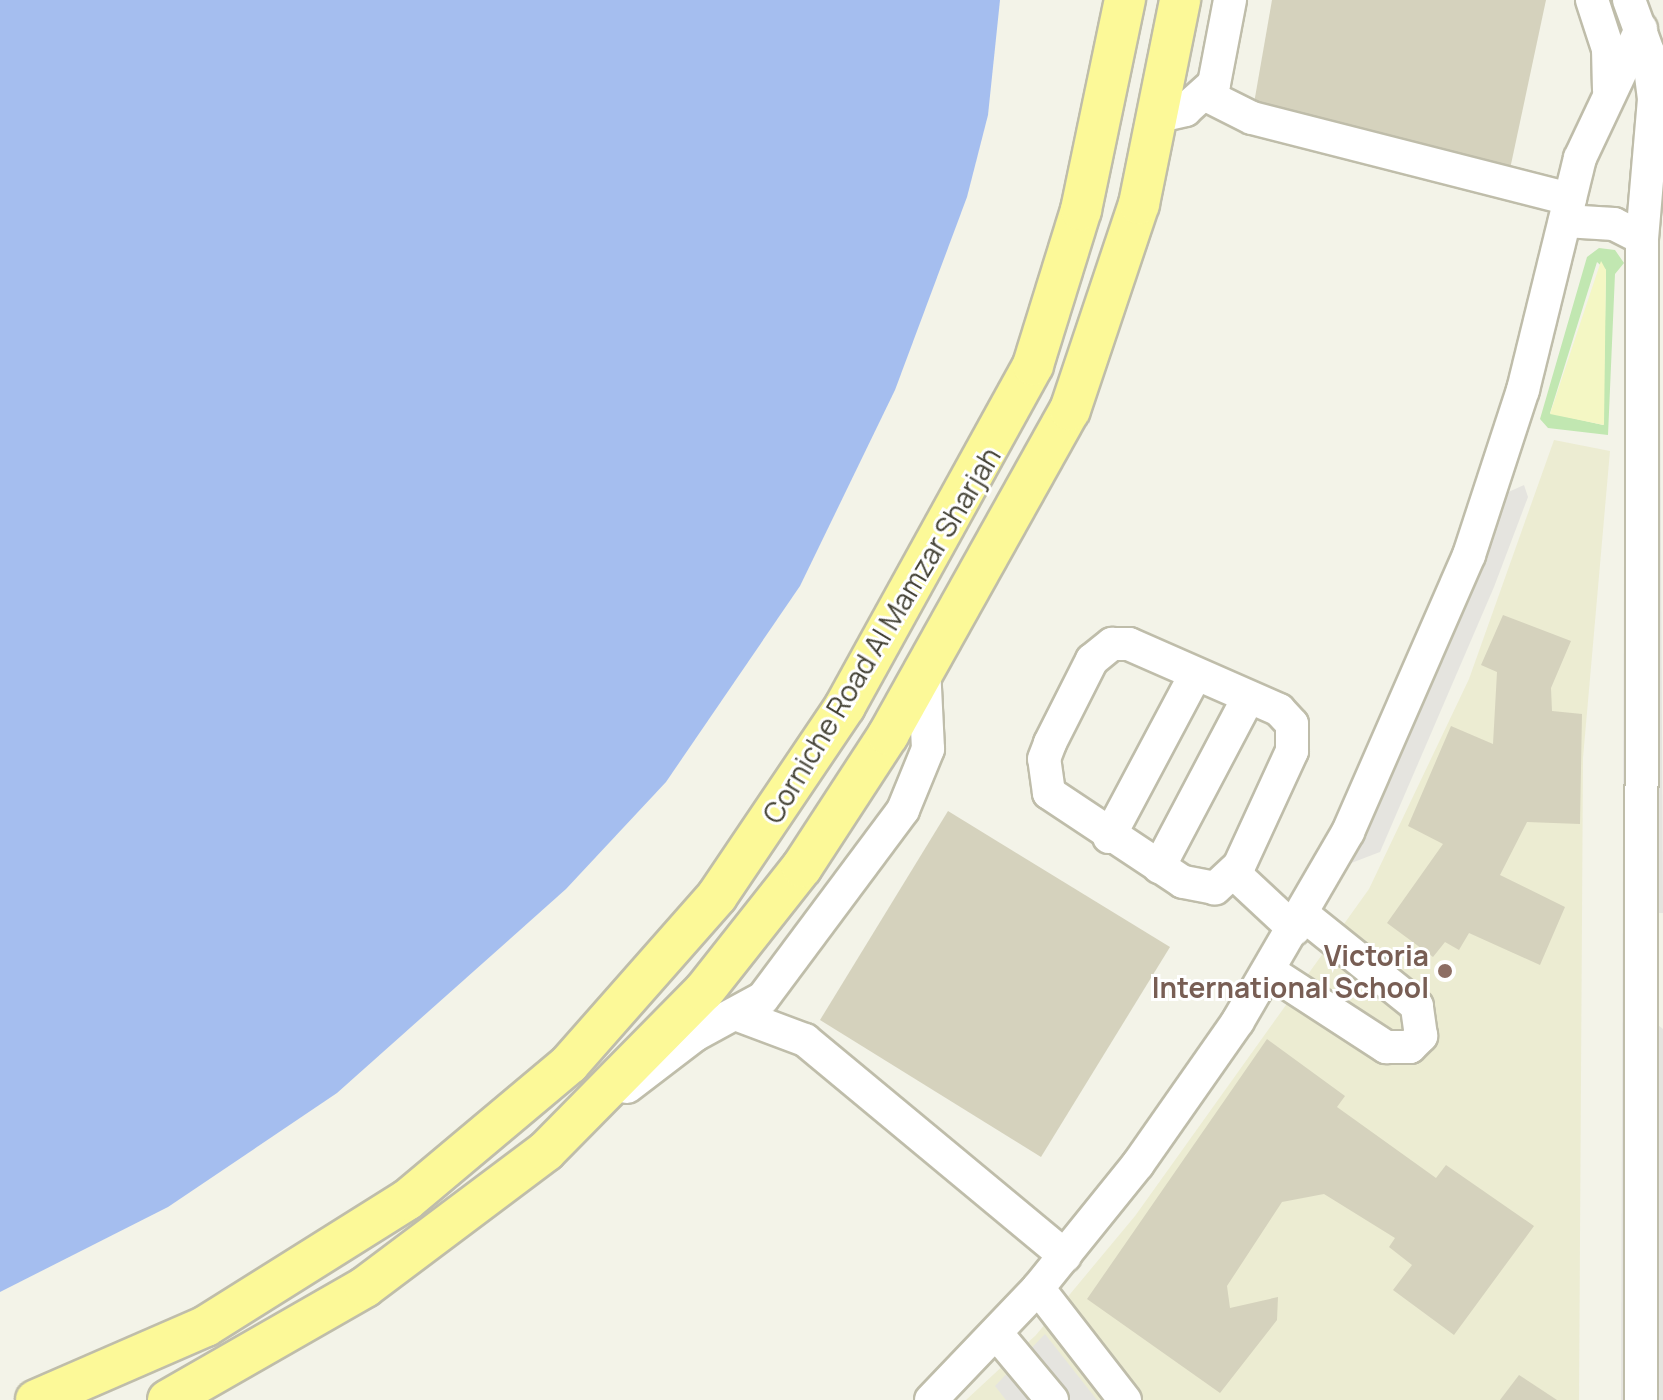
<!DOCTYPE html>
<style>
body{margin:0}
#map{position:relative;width:1663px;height:1400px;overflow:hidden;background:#f3f3e8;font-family:Manrope,sans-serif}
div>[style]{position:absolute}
.education>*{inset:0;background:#ececd2}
.green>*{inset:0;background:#c1e7b1}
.sand>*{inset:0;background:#f4f7c4}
.parking>*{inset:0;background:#e5e4df}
.water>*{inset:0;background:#a5beef}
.building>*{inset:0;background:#d5d2bd}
.roads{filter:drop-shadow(2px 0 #bfbdaa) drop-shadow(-2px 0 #bfbdaa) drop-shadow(0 2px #bfbdaa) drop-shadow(0 -2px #bfbdaa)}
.minor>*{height:32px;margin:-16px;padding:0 16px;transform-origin:16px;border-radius:16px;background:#fff}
.major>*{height:40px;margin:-20px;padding:0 20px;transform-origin:20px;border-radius:20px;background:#fcf998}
.dots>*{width:22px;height:22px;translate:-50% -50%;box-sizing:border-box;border:4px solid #fff;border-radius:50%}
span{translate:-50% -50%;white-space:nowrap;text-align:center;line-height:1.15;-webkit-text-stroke:6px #fff;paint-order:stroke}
.street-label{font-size:28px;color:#464437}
.education-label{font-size:28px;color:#785e54;font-weight:700}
.right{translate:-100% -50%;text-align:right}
</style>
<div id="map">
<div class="education">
<i style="clip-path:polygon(1554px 440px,1610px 451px,1583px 758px,1579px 1400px,966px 1400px,1036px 1335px,1135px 1216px,1369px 889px,1469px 679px)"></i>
</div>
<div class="green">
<i style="clip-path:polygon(evenodd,1599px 248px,1615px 250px,1624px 263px,1615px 274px,1608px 435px,1548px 428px,1540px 419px,1587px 257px,1599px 248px,1597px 262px,1606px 270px,1603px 425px,1550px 413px,1597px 262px)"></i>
</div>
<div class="sand">
<i style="clip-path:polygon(1601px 261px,1606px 270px,1604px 425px,1550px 414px)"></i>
</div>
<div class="parking">
<i style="clip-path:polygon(1635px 269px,1630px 1400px,1621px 1400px,1625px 278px)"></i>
<i style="clip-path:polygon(1660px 367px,1663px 913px,1658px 913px)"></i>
<i style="clip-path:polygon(1524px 485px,1528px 497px,1494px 587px,1380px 852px,1346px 865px,1504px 494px)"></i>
<i style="clip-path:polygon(1658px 1025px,1663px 1029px,1663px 1400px,1656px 1400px)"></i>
<i style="clip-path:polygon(1045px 1334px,1097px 1400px,1006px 1400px,995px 1386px)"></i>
</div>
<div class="water">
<i style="clip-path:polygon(0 0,1000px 0,988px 115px,967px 197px,895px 390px,800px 586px,666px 782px,566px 889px,337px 1093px,168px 1207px,0 1292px)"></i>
</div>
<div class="building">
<i style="clip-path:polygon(1272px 0,1546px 0,1510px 169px,1253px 109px)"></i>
<i style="clip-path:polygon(1503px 615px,1571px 641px,1551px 688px,1552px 711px,1582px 714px,1580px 824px,1527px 822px,1500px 875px,1565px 907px,1540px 965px,1469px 933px,1459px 950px,1445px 942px,1433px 957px,1387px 923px,1443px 844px,1408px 826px,1451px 726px,1493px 744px,1497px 672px,1481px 665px)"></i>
<i style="clip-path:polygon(948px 811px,1170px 947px,1041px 1157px,820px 1020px)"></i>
<i style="clip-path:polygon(1267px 1039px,1345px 1096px,1337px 1107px,1436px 1178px,1446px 1165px,1534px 1226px,1454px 1335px,1393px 1290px,1412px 1265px,1389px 1247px,1395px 1238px,1324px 1194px,1282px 1202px,1227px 1286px,1230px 1308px,1278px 1297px,1277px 1320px,1220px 1393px,1087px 1299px)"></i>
<i style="clip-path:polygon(1519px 1375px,1557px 1400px,1500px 1400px)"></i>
</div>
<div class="roads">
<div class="minor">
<i style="left:1592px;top:0;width:52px;rotate:71.9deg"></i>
<i style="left:1608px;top:49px;width:41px;rotate:88.6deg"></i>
<i style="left:1629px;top:0;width:55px;rotate:69.9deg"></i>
<i style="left:1648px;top:52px;width:47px;rotate:82.7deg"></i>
<i style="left:1654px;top:99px;width:140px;rotate:94.9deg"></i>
<i style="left:1642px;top:238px;width:1162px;rotate:90.05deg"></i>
<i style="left:1206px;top:95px;width:51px;rotate:26.6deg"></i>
<i style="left:1252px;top:118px;width:328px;rotate:14.3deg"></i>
<i style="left:1160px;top:116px;width:26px;rotate:-13deg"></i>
<i style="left:1185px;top:110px;width:39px;rotate:-42deg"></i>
<i style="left:1214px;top:84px;width:86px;rotate:-79.2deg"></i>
<i style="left:1565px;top:221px;width:49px;rotate:3.5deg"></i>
<i style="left:1614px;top:224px;width:31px;rotate:27deg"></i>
<i style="left:1112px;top:644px;width:17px"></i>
<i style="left:1129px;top:644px;width:164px;rotate:23.7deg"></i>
<i style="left:1279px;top:710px;width:19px;rotate:47deg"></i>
<i style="left:1292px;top:724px;width:27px;rotate:90deg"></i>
<i style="left:1292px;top:751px;width:127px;rotate:114.7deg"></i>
<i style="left:1239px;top:866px;width:33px;rotate:137deg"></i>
<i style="left:1215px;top:888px;width:33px;rotate:-169deg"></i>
<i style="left:1183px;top:882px;width:161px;rotate:-146.4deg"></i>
<i style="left:1049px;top:793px;width:34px;rotate:-98deg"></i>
<i style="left:1044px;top:759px;width:17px;rotate:-69deg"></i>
<i style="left:1050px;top:743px;width:93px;rotate:-63.2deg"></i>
<i style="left:1092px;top:660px;width:26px;rotate:-39deg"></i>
<i style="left:1109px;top:837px;width:183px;rotate:-62deg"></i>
<i style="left:1159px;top:867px;width:191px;rotate:-62.2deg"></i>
<i style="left:1235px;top:874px;width:81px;rotate:43deg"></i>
<i style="left:1269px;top:971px;width:140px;rotate:33deg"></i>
<i style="left:1386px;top:1047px;width:24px"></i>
<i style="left:1410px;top:1047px;width:16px;rotate:-45deg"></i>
<i style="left:1421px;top:1036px;width:30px;rotate:-98deg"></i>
<i style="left:1417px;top:1006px;width:147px;rotate:-141.3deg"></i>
<i style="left:738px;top:1015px;width:72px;rotate:20.5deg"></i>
<i style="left:805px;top:1040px;width:338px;rotate:39.7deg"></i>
<i style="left:627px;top:1087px;width:86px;rotate:-37.4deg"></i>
<i style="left:695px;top:1035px;width:77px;rotate:-28.6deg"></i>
<i style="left:763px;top:998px;width:234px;rotate:-53.3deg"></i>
<i style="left:903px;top:810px;width:66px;rotate:-67.7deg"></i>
<i style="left:928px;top:749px;width:82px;rotate:-92.8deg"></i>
<i style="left:1038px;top:1288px;width:142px;rotate:52.2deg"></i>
<i style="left:997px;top:1334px;width:86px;rotate:50.2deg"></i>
<i style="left:931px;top:1400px;width:155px;rotate:-46.3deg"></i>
<i style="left:1038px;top:1288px;width:159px;rotate:-51.1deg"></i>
<i style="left:1138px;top:1164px;width:174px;rotate:-55deg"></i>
<i style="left:1238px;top:1021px;width:219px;rotate:-59.8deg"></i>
<i style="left:1348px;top:832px;width:302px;rotate:-66.4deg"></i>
<i style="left:1469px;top:555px;width:174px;rotate:-71.9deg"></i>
<i style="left:1523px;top:390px;width:239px;rotate:-76.2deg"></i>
<i style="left:1580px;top:158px;width:143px;rotate:-64.7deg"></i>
</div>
<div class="major">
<i style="left:36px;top:1400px;width:185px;rotate:-23.5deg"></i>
<i style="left:206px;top:1326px;width:237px;rotate:-32.1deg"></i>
<i style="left:407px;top:1200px;width:212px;rotate:-40deg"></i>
<i style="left:569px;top:1064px;width:224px;rotate:-48.6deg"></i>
<i style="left:717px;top:896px;width:229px;rotate:-56deg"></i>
<i style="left:845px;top:706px;width:389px;rotate:-61.1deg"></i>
<i style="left:1033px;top:365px;width:162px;rotate:-72.8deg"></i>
<i style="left:1081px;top:210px;width:215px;rotate:-78.2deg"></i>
<i style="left:168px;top:1400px;width:227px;rotate:-29.8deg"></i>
<i style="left:365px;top:1287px;width:226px;rotate:-36.9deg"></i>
<i style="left:546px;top:1151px;width:225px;rotate:-45.4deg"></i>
<i style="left:704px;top:991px;width:158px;rotate:-51.7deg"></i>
<i style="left:802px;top:867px;width:158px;rotate:-56.9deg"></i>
<i style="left:888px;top:735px;width:372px;rotate:-60.8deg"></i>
<i style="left:1070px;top:410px;width:217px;rotate:-71.5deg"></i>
<i style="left:1139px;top:204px;width:208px;rotate:-78.6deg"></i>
</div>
</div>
<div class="dots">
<i style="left:1445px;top:971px;background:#8d6e63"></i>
</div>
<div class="street-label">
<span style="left:881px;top:635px;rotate:-59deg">Corniche Road Al Mamzar Sharjah</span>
</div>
<div class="education-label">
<span class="right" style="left:1429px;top:971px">Victoria<br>International School</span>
</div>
</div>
